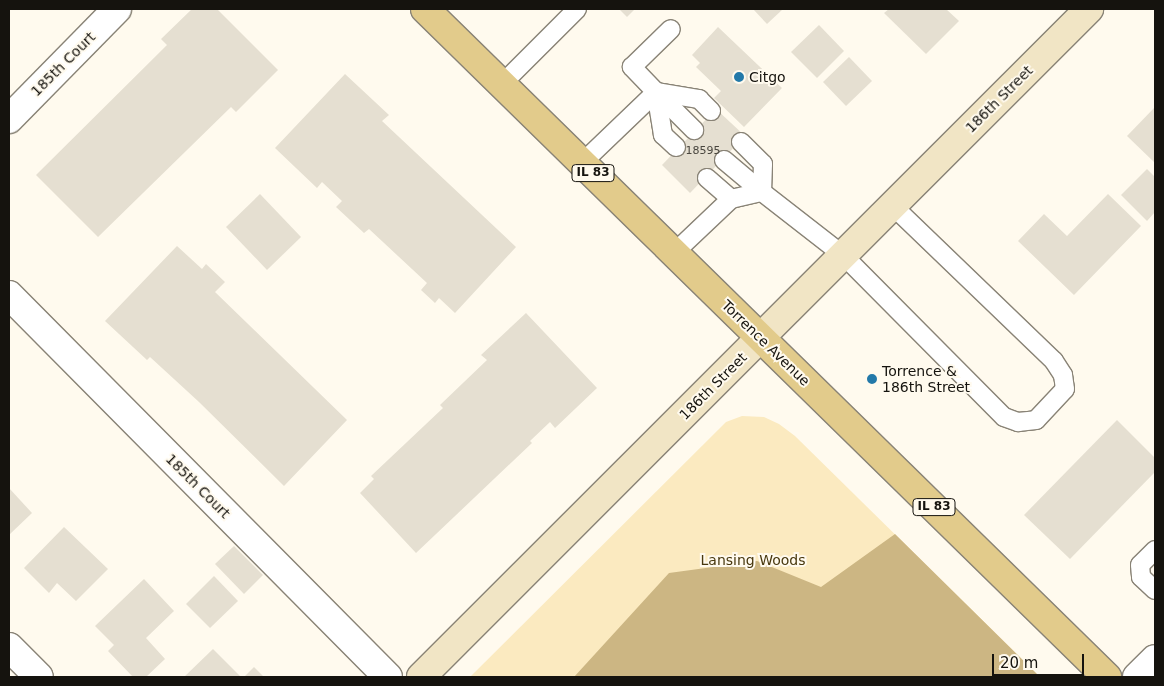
<!DOCTYPE html>
<style>
body{margin:0}
#map{position:relative;width:1164px;height:686px;overflow:hidden;background:#fffaee;font-family:"DejaVu Sans",sans-serif}
div>[style]{position:absolute}
.green>*{inset:0;background:#fbeac0}
.forest>*{inset:0;background:#ccb683}
.building>*{inset:0;background:#e5dfd1}
.roads{filter:drop-shadow(1px 0 #898376) drop-shadow(-1px 0 #898376) drop-shadow(0 1px #898376) drop-shadow(0 -1px #898376)}
.lane>*{height:18px;margin:-9px;padding:0 9px;transform-origin:9px;border-radius:9px;background:#fff}
.street>*{height:28px;margin:-14px;padding:0 14px;transform-origin:14px;border-radius:14px;background:#fff}
.secondary>*{height:28px;margin:-14px;padding:0 14px;transform-origin:14px;border-radius:14px;background:#f1e5c5}
.primary>*{height:28px;margin:-14px;padding:0 14px;transform-origin:14px;border-radius:14px;background:#e2cb8b}
.dots>*{width:14px;height:14px;translate:-50% -50%;box-sizing:border-box;border:2px solid #fffaee;border-radius:50%}
span{translate:-50% -50%;white-space:nowrap;text-align:center;line-height:1.15;-webkit-text-stroke:4px #fffaee;paint-order:stroke}
.number-label{font-size:11px;color:#49463f}
.number-label span{-webkit-text-stroke-width:0}
.shield-label span{padding:1px 4px;background:#fffaee;border:1px solid;border-radius:4px;-webkit-text-stroke-width:0}
.shield-label{font-size:12px;color:#15130e;font-weight:700}
.street-label{font-size:14px;color:#15130e}
.poi-label{font-size:14px;color:#15130e}
.left{translate:0 -50%;text-align:left}
.park-label{font-size:14px;color:#48380e}
.frame{position:absolute;inset:0;border:10px solid #15130e;pointer-events:none}
.scale{position:absolute;left:992px;top:654px;width:92px;height:22px;box-sizing:border-box;border:2px solid #15130e;border-top:0;padding-left:6px;font-size:15px;line-height:18px;white-space:nowrap;color:#15130e;-webkit-text-stroke:4px #fffaee;paint-order:stroke}
</style>
<div id="map">
<div class="green">
<i style="clip-path:polygon(742px 416px,764px 417px,779px 424px,795px 436px,1040px 677px,470px 677px,726px 422px)"></i>
</div>
<div class="forest">
<i style="clip-path:polygon(895px 534px,1040px 677px,574px 677px,669px 573px,757px 561px,821px 587px)"></i>
</div>
<div class="building">
<i style="clip-path:polygon(192px 9px,217px 9px,278px 70px,236px 112px,231px 107px,98px 237px,36px 175px,167px 45px,161px 39px)"></i>
<i style="clip-path:polygon(619px 9px,635px 9px,627px 17px)"></i>
<i style="clip-path:polygon(753px 9px,783px 9px,767px 24px)"></i>
<i style="clip-path:polygon(889px 9px,946px 9px,959px 21px,926px 54px,884px 13px)"></i>
<i style="clip-path:polygon(819px 25px,844px 51px,817px 78px,791px 52px)"></i>
<i style="clip-path:polygon(718px 27px,782px 88px,744px 127px,714px 98px,721px 91px,696px 67px,700px 63px,692px 55px)"></i>
<i style="clip-path:polygon(849px 57px,872px 81px,846px 106px,823px 82px)"></i>
<i style="clip-path:polygon(345px 74px,389px 115px,382px 121px,516px 247px,455px 313px,439px 298px,435px 303px,421px 290px,427px 283px,369px 229px,364px 233px,336px 207px,342px 201px,322px 182px,317px 188px,275px 148px)"></i>
<i style="clip-path:polygon(1155px 107px,1155px 163px,1127px 136px)"></i>
<i style="clip-path:polygon(716px 109px,745px 136px,690px 193px,662px 165px)"></i>
<i style="clip-path:polygon(1147px 169px,1155px 177px,1155px 212px,1147px 221px,1121px 195px)"></i>
<i style="clip-path:polygon(260px 194px,301px 237px,267px 270px,226px 227px)"></i>
<i style="clip-path:polygon(1108px 194px,1141px 226px,1074px 295px,1018px 241px,1044px 214px,1067px 236px)"></i>
<i style="clip-path:polygon(177px 246px,202px 269px,206px 264px,225px 282px,215px 292px,347px 420px,284px 486px,199px 402px,150px 357px,147px 360px,105px 321px)"></i>
<i style="clip-path:polygon(526px 313px,597px 388px,555px 428px,550px 422px,530px 441px,532px 443px,416px 553px,360px 493px,374px 479px,371px 476px,443px 408px,440px 405px,487px 360px,481px 355px)"></i>
<i style="clip-path:polygon(1117px 420px,1155px 458px,1155px 472px,1070px 559px,1024px 515px)"></i>
<i style="clip-path:polygon(9px 488px,32px 513px,9px 535px)"></i>
<i style="clip-path:polygon(64px 527px,108px 569px,76px 601px,57px 583px,49px 593px,24px 568px)"></i>
<i style="clip-path:polygon(234px 546px,263px 575px,244px 594px,215px 564px)"></i>
<i style="clip-path:polygon(214px 576px,238px 601px,210px 628px,186px 604px)"></i>
<i style="clip-path:polygon(144px 579px,174px 611px,146px 638px,165px 659px,146px 677px,133px 677px,108px 651px,114px 645px,95px 626px)"></i>
<i style="clip-path:polygon(213px 649px,241px 677px,184px 677px)"></i>
<i style="clip-path:polygon(254px 667px,264px 677px,244px 677px)"></i>
</div>
<div class="roads">
<div class="lane">
<i style="left:502px;top:84px;width:106px;rotate:-45deg"></i>
<i style="left:656px;top:92px;width:35px;rotate:-134deg"></i>
<i style="left:632px;top:67px;width:54px;rotate:-44.3deg"></i>
<i style="left:741px;top:142px;width:31px;rotate:45deg"></i>
<i style="left:763px;top:164px;width:28px;rotate:92deg"></i>
<i style="left:762px;top:192px;width:103px;rotate:37.9deg"></i>
<i style="left:843px;top:255px;width:228px;rotate:45.2deg"></i>
<i style="left:1004px;top:417px;width:15px;rotate:20deg"></i>
<i style="left:1018px;top:422px;width:18px;rotate:-6deg"></i>
<i style="left:1036px;top:420px;width:42px;rotate:-46.9deg"></i>
<i style="left:1065px;top:389px;width:14px;rotate:-98deg"></i>
<i style="left:1063px;top:375px;width:17px;rotate:-123deg"></i>
<i style="left:1054px;top:361px;width:225px;rotate:-136.1deg"></i>
<i style="left:676px;top:147px;width:18px;rotate:-137deg"></i>
<i style="left:663px;top:135px;width:44px;rotate:-99.2deg"></i>
<i style="left:656px;top:92px;width:44px;rotate:9.2deg"></i>
<i style="left:699px;top:99px;width:17px;rotate:45deg"></i>
<i style="left:724px;top:160px;width:50px;rotate:40.1deg"></i>
<i style="left:582px;top:163px;width:103px;rotate:-43.8deg"></i>
<i style="left:656px;top:92px;width:54px;rotate:45deg"></i>
<i style="left:707px;top:178px;width:32px;rotate:41deg"></i>
<i style="left:731px;top:199px;width:32px;rotate:-13deg"></i>
<i style="left:674px;top:253px;width:79px;rotate:-43.5deg"></i>
<i style="left:1155px;top:550px;width:21px;rotate:135deg"></i>
<i style="left:1140px;top:565px;width:12px;rotate:85deg"></i>
<i style="left:1141px;top:577px;width:19px;rotate:43deg"></i>
</div>
<div class="street">
<i style="left:9px;top:119px;width:154px;rotate:-45.5deg"></i>
<i style="left:9px;top:295px;width:538px;rotate:45.23deg"></i>
<i style="left:9px;top:647px;width:42px;rotate:45deg"></i>
<i style="left:1137px;top:677px;width:25px;rotate:-45deg"></i>
</div>
<div class="secondary">
<i style="left:421px;top:677px;width:945px;rotate:-45deg"></i>
</div>
<div class="primary">
<i style="left:425px;top:9px;width:955px;rotate:44.41deg"></i>
</div>
</div>
<div class="dots">
<i style="left:739px;top:77px;background:#2379a9"></i>
<i style="left:872px;top:379px;background:#2379a9"></i>
</div>
<div class="number-label">
<span style="left:703px;top:151px">18595</span>
</div>
<div class="shield-label">
<span style="left:593px;top:173px">IL 83</span>
<span style="left:934px;top:507px">IL 83</span>
</div>
<div class="street-label">
<span style="left:63px;top:64px;rotate:-45deg">185th Court</span>
<span style="left:999px;top:99px;rotate:-45deg">186th Street</span>
<span style="left:766px;top:343px;rotate:44deg">Torrence Avenue</span>
<span style="left:713px;top:386px;rotate:-45deg">186th Street</span>
<span style="left:198px;top:486px;rotate:45deg">185th Court</span>
</div>
<div class="poi-label">
<span class="left" style="left:749px;top:77px">Citgo</span>
<span class="left" style="left:882px;top:379px">Torrence &amp;<br>186th Street</span>
</div>
<div class="park-label">
<span style="left:753px;top:560px">Lansing Woods</span>
</div>
<div class="frame"></div>
<div class="scale">20 m</div>
</div>
